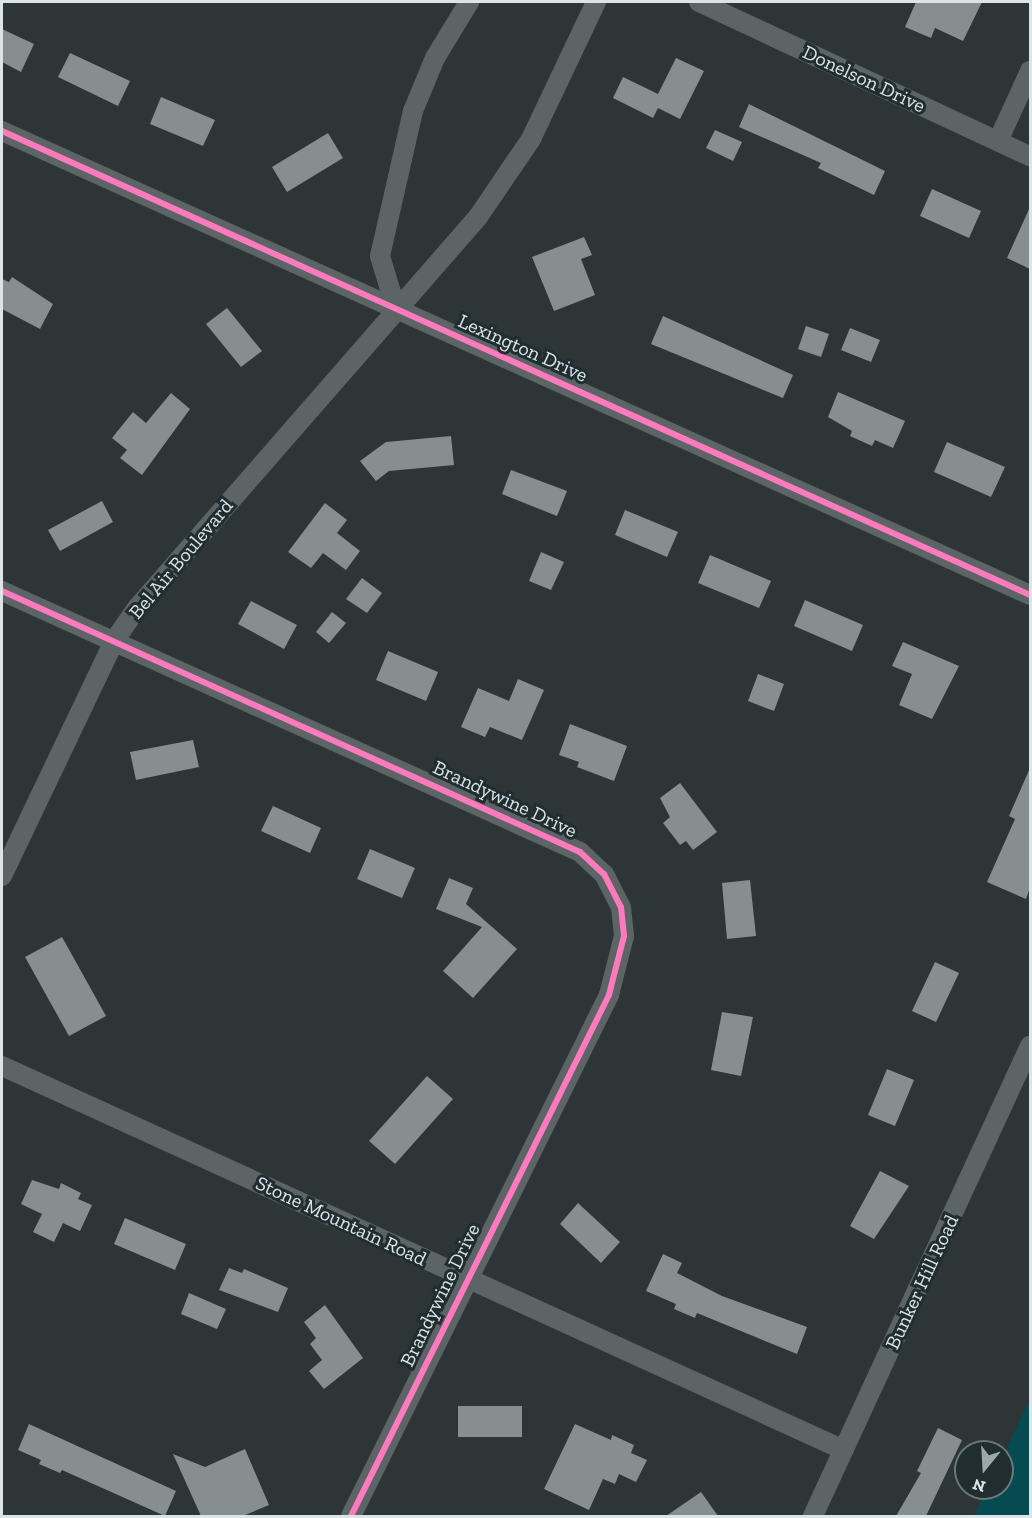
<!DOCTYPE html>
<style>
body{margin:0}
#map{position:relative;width:1032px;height:1518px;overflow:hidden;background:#2d3537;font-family:"Zilla Slab",serif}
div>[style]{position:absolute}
.green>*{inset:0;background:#074b52}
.building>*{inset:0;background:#878e90}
.street>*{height:20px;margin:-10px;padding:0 10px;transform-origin:10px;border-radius:10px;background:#5d6465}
.cycleway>*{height:6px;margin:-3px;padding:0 3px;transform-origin:3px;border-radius:3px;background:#fd7abc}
span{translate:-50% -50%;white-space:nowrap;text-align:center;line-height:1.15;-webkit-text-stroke:6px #202e31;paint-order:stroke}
.street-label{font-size:20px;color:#dbe4e6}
.frame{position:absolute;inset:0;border:3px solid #dbe4e6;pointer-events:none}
.north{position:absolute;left:954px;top:1440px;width:60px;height:60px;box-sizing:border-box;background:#202e31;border:2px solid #6b7779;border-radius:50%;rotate:198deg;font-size:16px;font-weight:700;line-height:24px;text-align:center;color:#dbe4e6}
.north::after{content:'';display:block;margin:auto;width:21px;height:27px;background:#9ea7a9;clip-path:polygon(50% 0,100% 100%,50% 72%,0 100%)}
</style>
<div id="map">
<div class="green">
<i style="clip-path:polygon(1030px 1399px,1030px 1516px,974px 1516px,987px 1488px,1002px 1488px,1002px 1458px)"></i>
</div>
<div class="building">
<i style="clip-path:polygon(916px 2px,982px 2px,963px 41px,935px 28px,931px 38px,905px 27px)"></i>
<i style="clip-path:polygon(2px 29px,34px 44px,21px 72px,2px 62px)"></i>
<i style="clip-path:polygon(70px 53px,130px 81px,118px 106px,58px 77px)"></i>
<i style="clip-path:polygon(676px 58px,704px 71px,680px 119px,658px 108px,653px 118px,613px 98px,623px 77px,658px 94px)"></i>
<i style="clip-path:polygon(161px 97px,215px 120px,203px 146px,150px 124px)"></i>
<i style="clip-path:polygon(749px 104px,885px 171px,874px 195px,818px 168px,821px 163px,739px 127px)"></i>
<i style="clip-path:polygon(715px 130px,742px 142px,733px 161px,706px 148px)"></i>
<i style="clip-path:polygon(328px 133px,343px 158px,287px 192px,272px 167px)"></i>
<i style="clip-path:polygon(932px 189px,981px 211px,969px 238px,920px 216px)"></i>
<i style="clip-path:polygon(1030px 207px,1030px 269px,1007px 258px)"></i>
<i style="clip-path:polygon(584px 237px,592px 255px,581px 259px,595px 295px,554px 311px,532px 257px)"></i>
<i style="clip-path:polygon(12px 277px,53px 304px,40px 329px,2px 309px,2px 279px,9px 282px)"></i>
<i style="clip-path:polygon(227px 308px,262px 351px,241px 367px,206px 324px)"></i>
<i style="clip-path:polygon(663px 316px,793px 375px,783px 398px,651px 344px)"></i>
<i style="clip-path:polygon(806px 326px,829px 334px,821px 357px,798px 349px)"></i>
<i style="clip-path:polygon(850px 328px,880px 340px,871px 362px,841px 350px)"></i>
<i style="clip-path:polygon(838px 392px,905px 421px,893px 448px,875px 440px,872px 446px,850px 436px,852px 431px,828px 417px)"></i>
<i style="clip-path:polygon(171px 393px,190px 409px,142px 475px,120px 458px,127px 450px,112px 438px,133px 412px,146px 423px)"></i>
<i style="clip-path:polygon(451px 436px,454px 465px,389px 471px,376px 481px,360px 461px,386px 442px)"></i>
<i style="clip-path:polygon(947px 442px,1005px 467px,991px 497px,934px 472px)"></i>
<i style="clip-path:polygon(511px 470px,567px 491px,557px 516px,502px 494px)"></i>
<i style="clip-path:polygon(102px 501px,113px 522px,60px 551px,48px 530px)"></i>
<i style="clip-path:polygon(325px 503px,347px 520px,337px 533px,360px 551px,346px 570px,323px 553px,311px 568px,288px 552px)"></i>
<i style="clip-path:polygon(625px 510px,678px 532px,667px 557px,615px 535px)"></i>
<i style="clip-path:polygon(541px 552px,564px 562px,551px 590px,529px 581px)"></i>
<i style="clip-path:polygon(710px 555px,771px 581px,759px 608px,698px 583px)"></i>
<i style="clip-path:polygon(362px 578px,382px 593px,367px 613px,346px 599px)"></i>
<i style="clip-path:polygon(805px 600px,863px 625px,852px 651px,794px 626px)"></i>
<i style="clip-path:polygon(251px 601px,297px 625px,284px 649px,238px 624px)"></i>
<i style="clip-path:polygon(332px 612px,346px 623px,329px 643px,316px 632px)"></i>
<i style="clip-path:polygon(903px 642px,959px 666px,932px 719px,899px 705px,912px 674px,892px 666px)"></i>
<i style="clip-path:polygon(388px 651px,438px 672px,426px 701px,376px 680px)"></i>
<i style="clip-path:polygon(758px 674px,784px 684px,774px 711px,748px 701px)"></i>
<i style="clip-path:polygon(518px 679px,544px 690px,522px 740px,490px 727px,485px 737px,461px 727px,478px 688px,509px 701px)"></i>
<i style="clip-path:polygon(570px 724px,627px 746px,614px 781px,577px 767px,579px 762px,559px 755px)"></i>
<i style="clip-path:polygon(193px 740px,199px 767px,136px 780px,130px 752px)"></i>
<i style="clip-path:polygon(1030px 768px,1030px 888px,1026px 899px,987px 882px,1015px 819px,1009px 816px)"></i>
<i style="clip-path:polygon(680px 783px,717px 832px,693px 850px,686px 841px,680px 845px,663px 823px,670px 817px,660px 798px)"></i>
<i style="clip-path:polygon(273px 806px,321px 828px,310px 853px,261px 831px)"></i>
<i style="clip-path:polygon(370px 849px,415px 868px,402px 898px,357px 879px)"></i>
<i style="clip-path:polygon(449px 878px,473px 888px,466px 904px,517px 949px,473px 998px,443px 971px,482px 927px,436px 909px)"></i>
<i style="clip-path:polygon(750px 880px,756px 936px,727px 939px,722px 883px)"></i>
<i style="clip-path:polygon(62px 937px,106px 1016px,69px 1036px,25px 957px)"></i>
<i style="clip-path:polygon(935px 962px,959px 973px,936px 1022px,912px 1011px)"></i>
<i style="clip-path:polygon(722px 1012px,753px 1017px,741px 1076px,711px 1070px)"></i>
<i style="clip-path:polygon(887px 1069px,914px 1080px,895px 1126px,868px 1115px)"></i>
<i style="clip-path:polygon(427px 1076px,453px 1099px,395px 1164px,369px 1141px)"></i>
<i style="clip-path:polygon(880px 1171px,909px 1186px,874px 1239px,850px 1226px)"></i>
<i style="clip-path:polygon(32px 1180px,59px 1189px,61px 1183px,81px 1193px,78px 1199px,92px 1205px,80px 1231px,63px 1223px,54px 1242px,33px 1232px,42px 1214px,21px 1204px)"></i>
<i style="clip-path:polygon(578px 1203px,620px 1242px,601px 1263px,560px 1224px)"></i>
<i style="clip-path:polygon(125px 1218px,186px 1244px,175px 1270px,114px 1244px)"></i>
<i style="clip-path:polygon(663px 1254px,682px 1263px,677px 1273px,722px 1296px,807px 1327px,797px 1354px,697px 1313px,695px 1318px,674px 1309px,676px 1304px,646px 1291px)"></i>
<i style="clip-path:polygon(229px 1268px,242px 1273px,244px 1269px,288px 1288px,278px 1312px,219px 1290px)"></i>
<i style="clip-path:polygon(189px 1293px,226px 1309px,217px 1329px,181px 1314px)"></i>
<i style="clip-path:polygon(325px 1305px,363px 1358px,324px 1389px,309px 1371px,322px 1360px,310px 1344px,316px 1338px,304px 1322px)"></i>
<i style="clip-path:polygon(458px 1406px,522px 1406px,522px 1437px,458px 1437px)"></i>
<i style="clip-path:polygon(29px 1424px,176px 1491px,165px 1516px,62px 1470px,60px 1473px,39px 1464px,41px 1460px,18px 1450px)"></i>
<i style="clip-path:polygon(575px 1424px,611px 1440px,612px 1435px,634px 1445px,631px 1453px,647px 1460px,636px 1482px,619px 1474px,615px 1484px,603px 1479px,589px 1510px,544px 1489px)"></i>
<i style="clip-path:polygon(938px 1428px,962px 1440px,926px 1516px,896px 1516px,921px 1473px,917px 1471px)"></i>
<i style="clip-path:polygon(245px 1449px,269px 1505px,243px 1516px,201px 1516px,173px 1454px,205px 1467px)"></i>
<i style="clip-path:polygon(701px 1492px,718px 1516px,666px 1516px)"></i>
</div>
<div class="street">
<i style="left:699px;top:2px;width:365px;rotate:25deg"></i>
<i style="left:2px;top:131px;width:1128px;rotate:24.29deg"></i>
<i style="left:998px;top:141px;width:77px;rotate:-65.4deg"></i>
<i style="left:396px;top:309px;width:55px;rotate:-106.8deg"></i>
<i style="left:380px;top:256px;width:149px;rotate:-77.2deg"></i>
<i style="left:413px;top:111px;width:57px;rotate:-67.5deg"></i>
<i style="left:435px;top:58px;width:66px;rotate:-58.7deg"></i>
<i style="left:2px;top:591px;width:634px;rotate:24.3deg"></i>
<i style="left:580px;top:852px;width:33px;rotate:43deg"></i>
<i style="left:604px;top:874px;width:37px;rotate:63deg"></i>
<i style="left:621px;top:907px;width:29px;rotate:84deg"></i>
<i style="left:624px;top:936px;width:61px;rotate:104.3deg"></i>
<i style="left:609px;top:995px;width:581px;rotate:116.34deg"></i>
<i style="left:2px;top:876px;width:260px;rotate:-64.5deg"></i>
<i style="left:114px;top:641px;width:40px;rotate:-55.1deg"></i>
<i style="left:137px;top:608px;width:519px;rotate:-48.91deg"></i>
<i style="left:478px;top:217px;width:94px;rotate:-55.8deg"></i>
<i style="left:531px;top:139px;width:152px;rotate:-64.6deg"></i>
<i style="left:2px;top:1066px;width:925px;rotate:24.52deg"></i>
<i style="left:813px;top:1516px;width:518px;rotate:-65.22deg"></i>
</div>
<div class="cycleway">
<i style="left:2px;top:131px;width:1128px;rotate:24.29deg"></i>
<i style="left:2px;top:591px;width:634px;rotate:24.3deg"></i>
<i style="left:580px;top:852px;width:33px;rotate:43deg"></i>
<i style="left:604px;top:874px;width:37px;rotate:63deg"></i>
<i style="left:621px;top:907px;width:29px;rotate:84deg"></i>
<i style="left:624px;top:936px;width:61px;rotate:104.3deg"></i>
<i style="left:609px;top:995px;width:581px;rotate:116.34deg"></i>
</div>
<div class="street-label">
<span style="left:864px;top:79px;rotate:25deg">Donelson Drive</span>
<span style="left:523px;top:348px;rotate:24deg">Lexington Drive</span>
<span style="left:181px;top:559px;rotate:-50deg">Bel Air Boulevard</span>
<span style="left:505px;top:799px;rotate:25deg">Brandywine Drive</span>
<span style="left:341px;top:1221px;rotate:25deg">Stone Mountain Road</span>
<span style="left:922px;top:1282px;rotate:-65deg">Bunker Hill Road</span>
<span style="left:440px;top:1295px;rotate:-64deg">Brandywine Drive</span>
</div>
<div class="frame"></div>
<div class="north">N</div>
</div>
